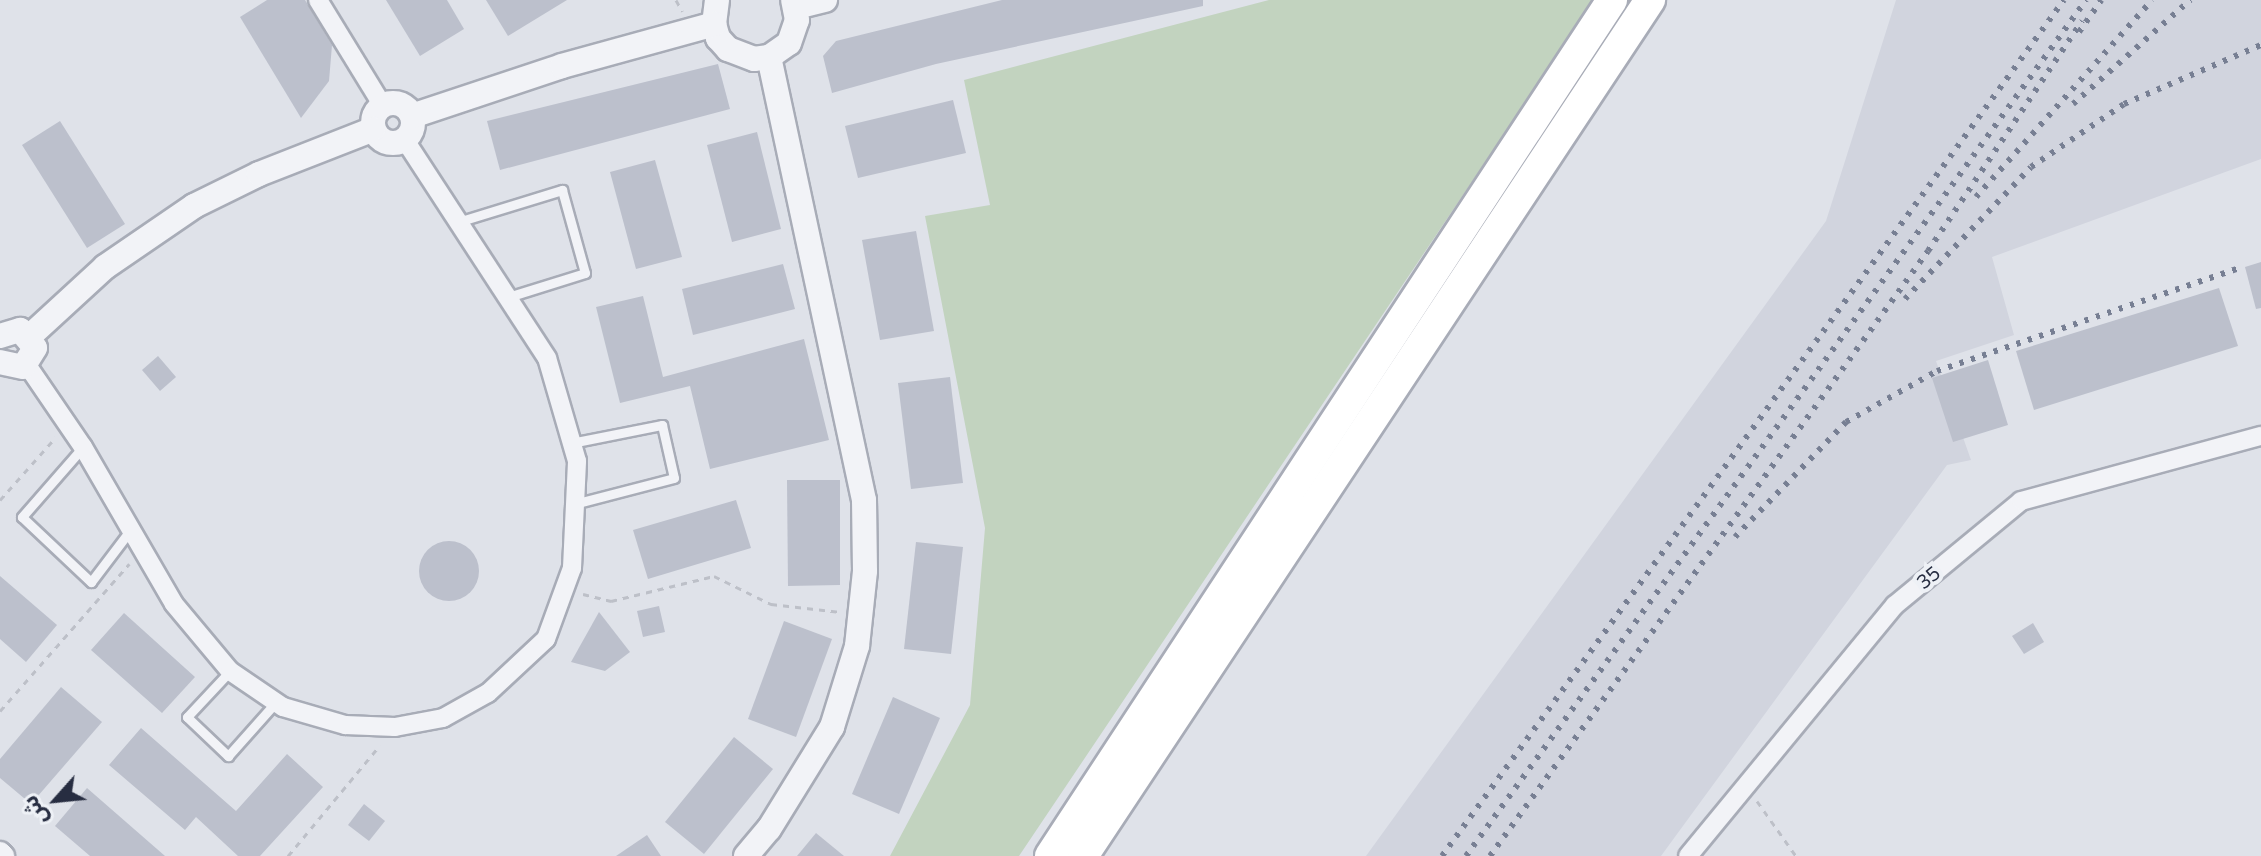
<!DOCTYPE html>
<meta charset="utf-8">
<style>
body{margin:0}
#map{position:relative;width:2261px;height:856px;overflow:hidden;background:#dfe2e9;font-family:Commissioner,"Noto Sans Arabic",sans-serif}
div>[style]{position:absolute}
.built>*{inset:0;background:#d1d4de}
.green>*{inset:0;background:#c2d3bf}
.building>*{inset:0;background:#bcc0cc}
.round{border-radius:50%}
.path>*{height:3px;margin-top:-1.5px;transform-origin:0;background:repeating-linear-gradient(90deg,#bdc0c8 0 6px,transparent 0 12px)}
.roads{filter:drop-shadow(2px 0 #a8acb7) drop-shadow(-2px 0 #a8acb7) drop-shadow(0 2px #a8acb7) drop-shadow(0 -2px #a8acb7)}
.service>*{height:9px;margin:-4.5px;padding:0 4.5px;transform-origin:4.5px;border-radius:4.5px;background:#f2f3f7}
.minor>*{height:18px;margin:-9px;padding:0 9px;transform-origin:9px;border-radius:9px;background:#f2f3f7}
.tertiary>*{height:24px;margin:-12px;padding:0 12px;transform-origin:12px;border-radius:12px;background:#f2f3f7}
.tertiary>.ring{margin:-12px;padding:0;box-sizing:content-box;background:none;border:24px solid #f2f3f7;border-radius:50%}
.primary>*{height:30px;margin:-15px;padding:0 15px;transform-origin:15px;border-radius:15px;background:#fff}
.rail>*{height:6px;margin-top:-3px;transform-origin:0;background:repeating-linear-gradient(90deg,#777f93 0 4px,transparent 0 12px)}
span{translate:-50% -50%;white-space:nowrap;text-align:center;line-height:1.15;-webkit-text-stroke:8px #eef1f6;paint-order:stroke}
.street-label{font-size:20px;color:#272d41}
.north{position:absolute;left:16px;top:760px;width:80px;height:80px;-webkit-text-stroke:6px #eef1f6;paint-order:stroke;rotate:243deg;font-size:22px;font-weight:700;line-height:32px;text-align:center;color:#272d41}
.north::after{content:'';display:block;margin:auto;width:28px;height:36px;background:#272d41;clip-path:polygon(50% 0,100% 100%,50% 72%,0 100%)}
</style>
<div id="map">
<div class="built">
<i style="clip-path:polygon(1896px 0,2261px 0,2261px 159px,1992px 257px,2014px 335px,1936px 361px,1971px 460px,1947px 465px,1661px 856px,1366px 856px,1826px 221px)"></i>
</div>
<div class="green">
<i style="clip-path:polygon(1269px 0,1594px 0,1019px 856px,890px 856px,970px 705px,985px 528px,925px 216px,990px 205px,964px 80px)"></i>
</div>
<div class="building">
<i style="clip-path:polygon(267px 0,305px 0,332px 45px,329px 81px,301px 118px,240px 17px)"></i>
<i style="clip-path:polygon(386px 0,447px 0,464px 29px,420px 56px)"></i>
<i style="clip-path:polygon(486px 0,567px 0,508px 36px)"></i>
<i style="clip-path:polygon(1002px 0,1203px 0,1203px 6px,936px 64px,832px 93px,823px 56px,836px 41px)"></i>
<i style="clip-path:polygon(718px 64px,730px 109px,500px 170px,487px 121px)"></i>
<i style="clip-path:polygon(953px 100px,966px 153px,858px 178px,845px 126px)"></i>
<i style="clip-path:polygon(60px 121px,125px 224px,87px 248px,22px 145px)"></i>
<i style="clip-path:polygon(757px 132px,781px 229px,732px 242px,707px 145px)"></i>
<i style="clip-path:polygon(655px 160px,682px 257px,636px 269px,610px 172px)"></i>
<i style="clip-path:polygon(916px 231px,934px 331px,880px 340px,862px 240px)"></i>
<i style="clip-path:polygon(2261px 262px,2261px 308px,2256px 309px,2245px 267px)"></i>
<i style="clip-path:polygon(783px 264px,795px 309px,693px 335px,682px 289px)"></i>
<i style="clip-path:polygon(2219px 288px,2238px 346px,2034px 410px,2016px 351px)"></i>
<i style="clip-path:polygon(643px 296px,663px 377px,804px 339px,829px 440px,710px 469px,690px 386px,620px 403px,596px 307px)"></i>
<i style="clip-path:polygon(158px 356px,176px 377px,160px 391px,142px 370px)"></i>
<i style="clip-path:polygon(1988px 360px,2008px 425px,1953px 442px,1932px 378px)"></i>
<i style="clip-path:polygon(950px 377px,963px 483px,911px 489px,898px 383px)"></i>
<i style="clip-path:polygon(787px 480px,840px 480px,840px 585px,788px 586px)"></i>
<i style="clip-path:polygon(736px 500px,751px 548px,648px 579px,633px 530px)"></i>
<i class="round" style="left:419px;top:541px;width:60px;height:60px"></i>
<i style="clip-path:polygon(916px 542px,963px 547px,951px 654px,904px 649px)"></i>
<i style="clip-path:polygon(0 576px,57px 625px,26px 662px,0 639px)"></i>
<i style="clip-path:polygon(659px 606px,665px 632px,643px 637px,637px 611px)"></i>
<i style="clip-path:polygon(599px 612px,630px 652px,605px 671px,571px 662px)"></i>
<i style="clip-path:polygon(124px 613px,195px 677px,162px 713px,91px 650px)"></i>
<i style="clip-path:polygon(784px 621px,832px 639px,796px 737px,748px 719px)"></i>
<i style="clip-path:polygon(2033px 623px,2044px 642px,2024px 654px,2012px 636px)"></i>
<i style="clip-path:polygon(61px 687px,102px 722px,31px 804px,0 778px,0 759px)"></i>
<i style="clip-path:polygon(893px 697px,940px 718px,899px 814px,852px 794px)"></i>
<i style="clip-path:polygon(141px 728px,236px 811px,287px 754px,323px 787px,260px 856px,238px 856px,196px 817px,185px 830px,109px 765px)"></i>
<i style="clip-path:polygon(734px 737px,773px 769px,704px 854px,665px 822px)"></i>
<i style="clip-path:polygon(87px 788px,165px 856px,90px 856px,55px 826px)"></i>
<i style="clip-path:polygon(364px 804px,385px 821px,369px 841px,348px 825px)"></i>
<i style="clip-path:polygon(816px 833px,844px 856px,797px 856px)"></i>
<i style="clip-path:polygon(647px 835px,661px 856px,616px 856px)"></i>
</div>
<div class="path">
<i style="left:676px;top:0;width:13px;rotate:61deg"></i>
<i style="left:0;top:500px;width:84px;rotate:-48.4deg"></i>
<i style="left:583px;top:594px;width:29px;rotate:14deg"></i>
<i style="left:611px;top:601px;width:106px;rotate:-13.6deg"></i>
<i style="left:714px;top:576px;width:64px;rotate:26.2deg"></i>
<i style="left:771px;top:604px;width:70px;rotate:6.5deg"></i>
<i style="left:0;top:711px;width:196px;rotate:-48.7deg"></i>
<i style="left:1757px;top:801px;width:67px;rotate:54.7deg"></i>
<i style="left:288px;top:856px;width:144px;rotate:-50.3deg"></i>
</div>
<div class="roads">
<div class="service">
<i style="left:461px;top:221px;width:106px;rotate:-17.1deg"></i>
<i style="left:562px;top:190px;width:86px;rotate:74.5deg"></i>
<i style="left:585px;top:273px;width:81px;rotate:162.7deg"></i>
<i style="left:571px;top:443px;width:93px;rotate:-11.2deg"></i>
<i style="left:662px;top:425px;width:54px;rotate:77.2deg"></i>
<i style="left:674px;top:478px;width:103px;rotate:165.4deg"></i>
<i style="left:83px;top:447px;width:93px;rotate:131.1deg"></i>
<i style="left:22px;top:517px;width:95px;rotate:43.3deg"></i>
<i style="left:91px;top:582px;width:68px;rotate:-52.8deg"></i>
<i style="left:230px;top:671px;width:63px;rotate:133.1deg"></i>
<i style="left:187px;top:717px;width:57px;rotate:43.6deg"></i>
<i style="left:228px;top:756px;width:72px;rotate:-48.4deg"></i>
</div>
<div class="minor">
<i style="left:318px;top:0;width:124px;rotate:58.5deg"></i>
<i style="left:27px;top:365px;width:99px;rotate:55.7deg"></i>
<i style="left:83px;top:447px;width:181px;rotate:59.9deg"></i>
<i style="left:174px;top:604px;width:87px;rotate:50.1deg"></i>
<i style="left:230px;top:671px;width:64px;rotate:34.2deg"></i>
<i style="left:283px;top:707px;width:65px;rotate:16.2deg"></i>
<i style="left:345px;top:725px;width:50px;rotate:2.3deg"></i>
<i style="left:395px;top:727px;width:49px;rotate:-10.6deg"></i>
<i style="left:443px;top:718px;width:51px;rotate:-29.1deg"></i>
<i style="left:488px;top:693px;width:79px;rotate:-43deg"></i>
<i style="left:546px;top:639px;width:76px;rotate:-69.9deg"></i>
<i style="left:572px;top:568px;width:107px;rotate:-87.3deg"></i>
<i style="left:577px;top:461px;width:107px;rotate:-106.2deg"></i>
<i style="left:547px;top:358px;width:262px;rotate:-123.1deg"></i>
<i style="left:1688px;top:856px;width:325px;rotate:-50.5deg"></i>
<i style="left:1895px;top:605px;width:163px;rotate:-39.5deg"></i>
<i style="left:2021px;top:501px;width:249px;rotate:-15.2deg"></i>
</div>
<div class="tertiary">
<i style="left:717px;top:0;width:24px;rotate:97deg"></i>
<i style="left:714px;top:24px;width:15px;rotate:74deg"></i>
<i style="left:718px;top:38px;width:15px;rotate:48deg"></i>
<i style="left:728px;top:49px;width:28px;rotate:21deg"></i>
<i style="left:754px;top:59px;width:15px;rotate:-8deg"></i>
<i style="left:769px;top:57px;width:24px;rotate:-35deg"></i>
<i style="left:789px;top:43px;width:24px;rotate:-71deg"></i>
<i style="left:797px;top:20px;width:20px;rotate:-101deg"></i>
<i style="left:796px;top:7px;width:30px;rotate:-14deg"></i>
<i class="ring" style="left:373px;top:103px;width:16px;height:16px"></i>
<i style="left:412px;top:116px;width:158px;rotate:-18.4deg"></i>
<i style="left:562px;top:66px;width:158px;rotate:-15.4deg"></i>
<i style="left:0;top:336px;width:21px;rotate:-17deg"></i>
<i style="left:20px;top:330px;width:23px;rotate:50deg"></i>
<i style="left:35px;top:348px;width:22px;rotate:122deg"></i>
<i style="left:23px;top:367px;width:24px;rotate:-168deg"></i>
<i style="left:30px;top:336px;width:102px;rotate:-42.6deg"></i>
<i style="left:105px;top:267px;width:108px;rotate:-34.4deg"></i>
<i style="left:194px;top:206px;width:72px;rotate:-26.2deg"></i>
<i style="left:259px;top:174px;width:123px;rotate:-21.4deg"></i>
<i style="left:0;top:854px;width:3px;rotate:45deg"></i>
<i style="left:746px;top:856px;width:35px;rotate:-50deg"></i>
<i style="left:769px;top:829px;width:120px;rotate:-58.3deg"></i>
<i style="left:832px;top:727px;width:85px;rotate:-72.8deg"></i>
<i style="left:857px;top:646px;width:75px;rotate:-83.9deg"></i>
<i style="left:865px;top:571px;width:71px;rotate:-90.8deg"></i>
<i style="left:864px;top:500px;width:453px;rotate:-102.1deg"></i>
</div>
<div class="primary">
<i style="left:1050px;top:856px;width:1024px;rotate:-56.71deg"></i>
<i style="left:1083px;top:856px;width:1027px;rotate:-56.48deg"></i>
</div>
</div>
<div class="rail">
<i style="left:2079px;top:32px;width:39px;rotate:-55deg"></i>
<i style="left:2073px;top:104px;width:157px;rotate:-41.6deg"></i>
<i style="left:1976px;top:197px;width:264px;rotate:-48.2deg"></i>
<i style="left:1905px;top:299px;width:182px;rotate:-46.3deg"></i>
<i style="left:2031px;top:167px;width:112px;rotate:-34.1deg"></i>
<i style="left:2124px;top:104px;width:149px;rotate:-23.3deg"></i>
<i style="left:1735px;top:537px;width:160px;rotate:-46deg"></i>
<i style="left:1846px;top:422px;width:104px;rotate:-29.3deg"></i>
<i style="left:1937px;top:371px;width:323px;rotate:-18.8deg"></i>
<i style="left:1442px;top:856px;width:1058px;rotate:-54deg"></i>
<i style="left:1466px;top:856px;width:1057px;rotate:-54.08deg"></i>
<i style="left:1490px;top:856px;width:747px;rotate:-54.1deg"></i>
<i style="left:1928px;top:251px;width:277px;rotate:-56.2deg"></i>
</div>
<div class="street-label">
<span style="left:1928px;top:577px;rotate:-39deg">35</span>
</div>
<div class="north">ش</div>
</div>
